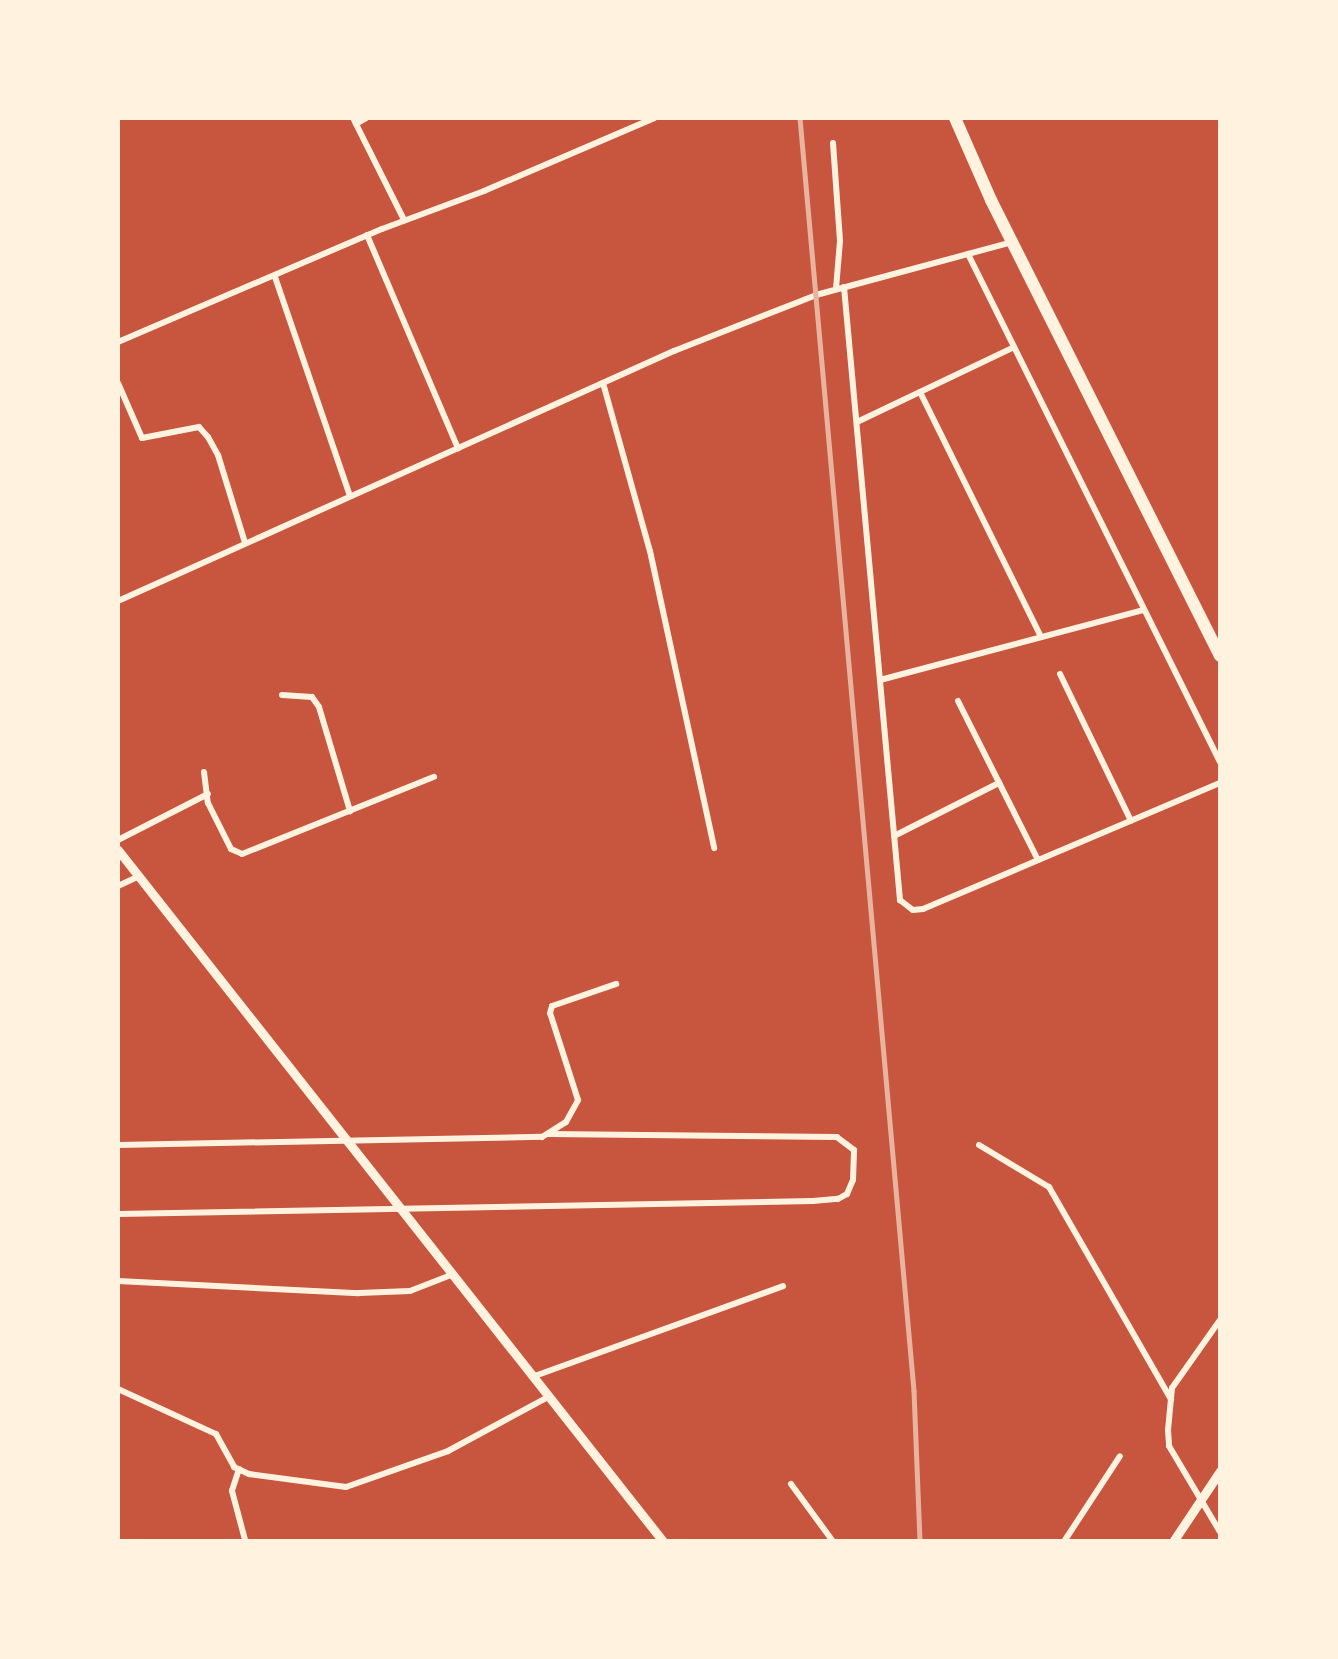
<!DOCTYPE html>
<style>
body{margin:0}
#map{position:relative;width:1338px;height:1659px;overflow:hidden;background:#c8553d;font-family:Manrope,sans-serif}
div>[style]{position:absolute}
.minor>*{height:6px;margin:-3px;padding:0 3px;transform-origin:3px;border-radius:3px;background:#fff3e0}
.tertiary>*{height:9px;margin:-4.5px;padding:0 4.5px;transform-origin:4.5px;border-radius:4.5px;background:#fff3e0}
.trunk>*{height:12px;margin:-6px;padding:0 6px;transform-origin:6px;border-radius:6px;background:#fff3e0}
.rail>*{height:4.5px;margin:-2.25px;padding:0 2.25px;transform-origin:2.25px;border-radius:2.25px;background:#e9b49f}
span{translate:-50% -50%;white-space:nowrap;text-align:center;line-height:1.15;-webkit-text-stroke:4.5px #fff3e0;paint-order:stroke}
.frame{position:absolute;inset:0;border:120px solid #fff3e0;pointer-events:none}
</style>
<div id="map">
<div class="minor">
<i style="left:353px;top:118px;width:114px;rotate:63.4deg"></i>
<i style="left:356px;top:124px;width:12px;rotate:-31deg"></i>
<i style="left:833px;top:143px;width:98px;rotate:85.9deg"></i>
<i style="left:840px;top:241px;width:48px;rotate:94.8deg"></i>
<i style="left:367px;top:235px;width:232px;rotate:66.9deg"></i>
<i style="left:968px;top:254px;width:567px;rotate:63.62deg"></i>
<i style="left:275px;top:277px;width:231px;rotate:71.1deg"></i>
<i style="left:844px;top:287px;width:616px;rotate:84.78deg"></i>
<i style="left:900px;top:900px;width:16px;rotate:38deg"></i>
<i style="left:913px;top:910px;width:10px;rotate:-6deg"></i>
<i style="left:923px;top:909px;width:323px;rotate:-23deg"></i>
<i style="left:118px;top:342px;width:287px;rotate:-23.2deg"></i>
<i style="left:382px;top:229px;width:109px;rotate:-20.4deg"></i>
<i style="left:484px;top:191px;width:185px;rotate:-23.2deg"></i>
<i style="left:118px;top:383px;width:60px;rotate:66.4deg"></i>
<i style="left:142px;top:438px;width:58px;rotate:-10.9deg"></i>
<i style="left:199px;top:427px;width:13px;rotate:48deg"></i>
<i style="left:208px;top:437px;width:21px;rotate:61deg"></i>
<i style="left:218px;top:455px;width:92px;rotate:72.9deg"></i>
<i style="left:603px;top:383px;width:174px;rotate:74.4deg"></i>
<i style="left:650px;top:551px;width:304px;rotate:77.8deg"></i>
<i style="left:920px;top:392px;width:273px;rotate:63.7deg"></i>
<i style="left:857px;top:422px;width:174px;rotate:-25.5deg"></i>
<i style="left:118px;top:601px;width:610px;rotate:-24.21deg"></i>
<i style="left:674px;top:351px;width:153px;rotate:-21.5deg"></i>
<i style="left:816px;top:295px;width:203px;rotate:-15.1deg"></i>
<i style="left:1060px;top:674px;width:163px;rotate:64.2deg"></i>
<i style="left:880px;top:680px;width:273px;rotate:-14.9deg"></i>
<i style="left:282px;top:695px;width:30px;rotate:4deg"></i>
<i style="left:312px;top:697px;width:12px;rotate:55deg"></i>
<i style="left:319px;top:707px;width:109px;rotate:73.4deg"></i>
<i style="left:958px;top:701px;width:178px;rotate:63.3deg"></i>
<i style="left:204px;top:772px;width:31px;rotate:83deg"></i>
<i style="left:208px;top:803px;width:51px;rotate:63.4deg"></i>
<i style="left:231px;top:849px;width:12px;rotate:24deg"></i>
<i style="left:242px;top:854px;width:207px;rotate:-21.9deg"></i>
<i style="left:894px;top:836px;width:118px;rotate:-26.8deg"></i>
<i style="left:118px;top:840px;width:101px;rotate:-27.1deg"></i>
<i style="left:118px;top:886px;width:23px;rotate:-25deg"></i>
<i style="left:118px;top:1145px;width:424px;rotate:-1.1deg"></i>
<i style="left:542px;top:1137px;width:28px;rotate:-32deg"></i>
<i style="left:566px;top:1122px;width:25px;rotate:-61deg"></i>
<i style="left:578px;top:1100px;width:91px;rotate:-107.8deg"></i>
<i style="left:550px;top:1013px;width:7px;rotate:-74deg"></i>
<i style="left:552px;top:1006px;width:68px;rotate:-19deg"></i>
<i style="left:979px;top:1145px;width:82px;rotate:31deg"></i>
<i style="left:1049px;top:1187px;width:245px;rotate:60.1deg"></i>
<i style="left:118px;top:1214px;width:695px;rotate:-1.07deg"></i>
<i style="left:813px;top:1201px;width:25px;rotate:-5deg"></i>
<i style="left:838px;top:1199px;width:10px;rotate:-29deg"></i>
<i style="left:847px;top:1194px;width:15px;rotate:-67deg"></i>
<i style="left:853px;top:1180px;width:30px;rotate:-88deg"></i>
<i style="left:854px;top:1150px;width:21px;rotate:-143deg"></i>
<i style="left:837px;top:1137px;width:289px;rotate:-179.4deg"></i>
<i style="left:118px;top:1281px;width:241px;rotate:2.9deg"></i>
<i style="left:359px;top:1293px;width:51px;rotate:-2.2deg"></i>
<i style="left:410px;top:1291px;width:44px;rotate:-21.3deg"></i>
<i style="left:1220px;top:1320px;width:83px;rotate:125.2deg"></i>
<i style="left:1172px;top:1388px;width:42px;rotate:95.4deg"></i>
<i style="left:1168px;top:1430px;width:16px;rotate:86deg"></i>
<i style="left:1169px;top:1446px;width:100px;rotate:59.3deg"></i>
<i style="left:532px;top:1377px;width:267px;rotate:-19.9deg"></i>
<i style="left:118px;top:1389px;width:108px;rotate:24.7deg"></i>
<i style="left:216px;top:1434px;width:38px;rotate:61deg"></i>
<i style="left:234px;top:1467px;width:17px;rotate:25deg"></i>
<i style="left:249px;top:1474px;width:98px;rotate:7.6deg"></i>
<i style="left:346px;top:1487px;width:108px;rotate:-19.4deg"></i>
<i style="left:448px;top:1451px;width:114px;rotate:-28.4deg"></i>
<i style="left:239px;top:1469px;width:23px;rotate:108deg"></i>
<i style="left:232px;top:1491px;width:51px;rotate:75.1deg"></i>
<i style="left:791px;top:1484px;width:69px;rotate:53.8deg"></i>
<i style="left:1065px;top:1540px;width:100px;rotate:-56.8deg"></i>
</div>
<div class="tertiary">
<i style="left:118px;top:850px;width:879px;rotate:51.75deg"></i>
<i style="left:1174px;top:1540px;width:83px;rotate:-56.3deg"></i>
</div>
<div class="trunk">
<i style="left:955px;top:118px;width:90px;rotate:66.3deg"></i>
<i style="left:991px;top:200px;width:510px;rotate:63.33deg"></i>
</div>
<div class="rail">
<i style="left:800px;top:118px;width:1278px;rotate:84.88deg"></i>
<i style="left:914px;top:1391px;width:149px;rotate:87.7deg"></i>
</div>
<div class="frame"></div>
</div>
